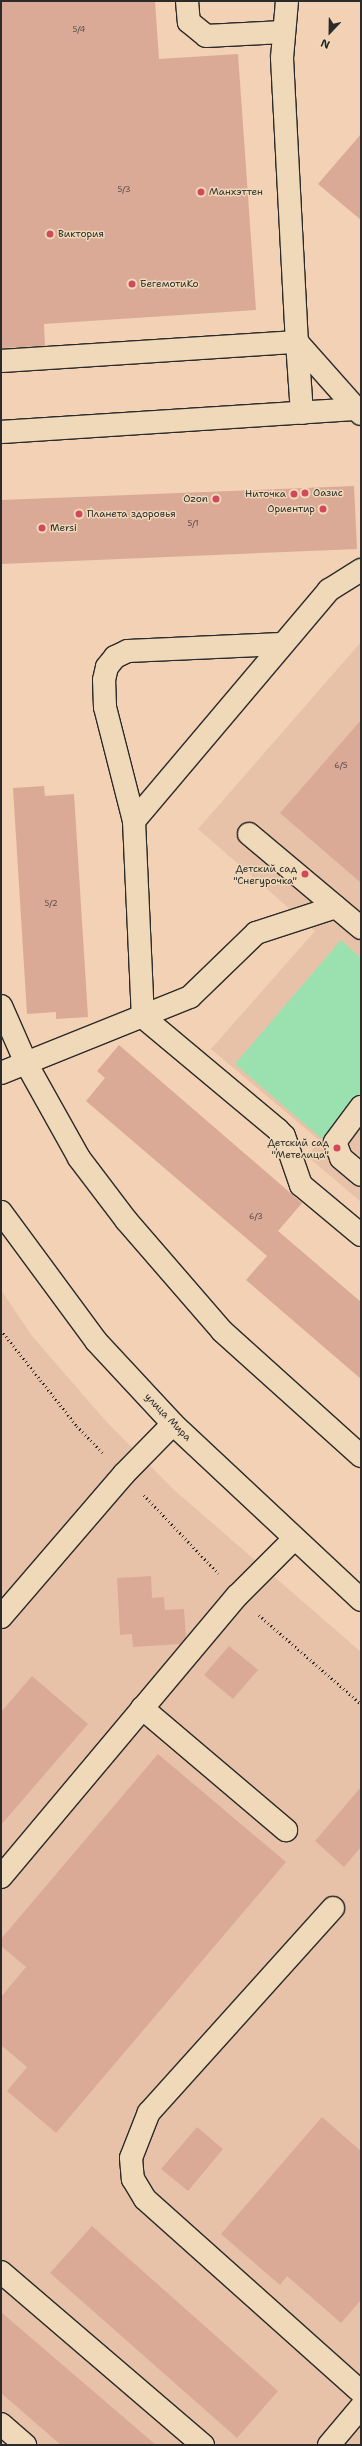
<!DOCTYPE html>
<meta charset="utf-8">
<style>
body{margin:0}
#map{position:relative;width:362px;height:2446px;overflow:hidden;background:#f2d1b4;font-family:"Shantell Sans",sans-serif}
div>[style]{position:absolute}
.built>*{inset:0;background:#e7c2a8}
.green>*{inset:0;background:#9be1af}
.building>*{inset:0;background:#daaa97}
.path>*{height:2.5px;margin-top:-1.25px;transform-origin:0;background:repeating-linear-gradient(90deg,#2b2b2b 0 1px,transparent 0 4px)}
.roads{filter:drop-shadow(1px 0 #2b2b2b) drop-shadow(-1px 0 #2b2b2b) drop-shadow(0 1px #2b2b2b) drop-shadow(0 -1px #2b2b2b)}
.minor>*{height:22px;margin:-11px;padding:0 11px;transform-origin:11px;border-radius:11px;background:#f0d9b8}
.dots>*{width:11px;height:11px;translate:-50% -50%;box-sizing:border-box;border:2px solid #f0d9b8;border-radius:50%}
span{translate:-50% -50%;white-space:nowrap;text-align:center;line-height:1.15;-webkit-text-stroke:3px #f0d9b8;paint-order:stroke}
.number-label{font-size:8px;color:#574b46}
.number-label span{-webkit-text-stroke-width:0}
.poi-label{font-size:10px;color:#2b2b2b}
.left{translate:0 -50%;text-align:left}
.right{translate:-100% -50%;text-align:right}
.street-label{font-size:10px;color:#2b2b2b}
.frame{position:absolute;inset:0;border:2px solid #2b2b2b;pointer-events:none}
.north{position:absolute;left:310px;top:12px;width:40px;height:40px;-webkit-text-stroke:3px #f0d9b8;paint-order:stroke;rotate:202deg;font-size:11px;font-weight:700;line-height:16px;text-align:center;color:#2b2b2b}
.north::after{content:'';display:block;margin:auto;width:14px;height:18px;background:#2b2b2b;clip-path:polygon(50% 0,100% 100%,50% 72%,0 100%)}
</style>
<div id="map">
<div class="built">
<i style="clip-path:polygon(361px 642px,361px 1202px,307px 1156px,320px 1141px,211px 1049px,315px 931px,198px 829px)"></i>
<i style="clip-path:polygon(1px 1290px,32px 1336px,104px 1419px,173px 1489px,361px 1652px,361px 2445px,1px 2445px)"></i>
</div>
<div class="green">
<i style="clip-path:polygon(341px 940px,361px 958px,361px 1094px,322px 1139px,235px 1064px)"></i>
</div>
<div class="building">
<i style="clip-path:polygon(1px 1px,155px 1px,159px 59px,238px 54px,256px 310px,44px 324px,45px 346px,1px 348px)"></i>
<i style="clip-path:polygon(361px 134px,361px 220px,318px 184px)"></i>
<i style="clip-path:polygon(354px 486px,357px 549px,1px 564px,1px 500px)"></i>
<i style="clip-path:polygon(361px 720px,361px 883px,280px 813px)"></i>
<i style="clip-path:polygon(44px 786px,45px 796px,74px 794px,88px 1017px,56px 1019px,56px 1012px,27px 1014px,13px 788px)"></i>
<i style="clip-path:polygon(119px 1045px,302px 1203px,278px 1231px,361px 1302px,361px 1379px,246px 1280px,267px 1256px,86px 1101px,105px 1078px,97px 1071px)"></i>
<i style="clip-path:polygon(151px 1576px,152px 1598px,164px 1597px,165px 1610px,184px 1609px,186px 1638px,181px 1644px,133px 1647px,132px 1634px,120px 1635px,117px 1578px)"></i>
<i style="clip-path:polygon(229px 1646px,258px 1670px,233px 1699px,204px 1675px)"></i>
<i style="clip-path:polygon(32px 1676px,88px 1724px,1px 1825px,1px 1712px)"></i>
<i style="clip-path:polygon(158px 1754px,286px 1862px,56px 2133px,7px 2091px,27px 2067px,1px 2045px,1px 1997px,26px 1967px,1px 1946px,1px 1939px)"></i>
<i style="clip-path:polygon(361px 1787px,361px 1847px,344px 1867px,315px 1841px)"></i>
<i style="clip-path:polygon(322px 2117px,361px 2151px,361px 2300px,341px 2323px,287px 2276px,280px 2285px,221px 2234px)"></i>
<i style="clip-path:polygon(197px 2127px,223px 2149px,188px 2191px,161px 2169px)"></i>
<i style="clip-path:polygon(92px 2226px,278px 2391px,237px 2438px,50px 2273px)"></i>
<i style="clip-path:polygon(1px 2312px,156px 2445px,61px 2445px,1px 2393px)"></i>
</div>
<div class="path">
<i style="left:1px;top:1330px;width:122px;rotate:51.6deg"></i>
<i style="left:77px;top:1426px;width:37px;rotate:46deg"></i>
<i style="left:144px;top:1495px;width:108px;rotate:46.5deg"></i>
<i style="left:259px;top:1615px;width:135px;rotate:41.1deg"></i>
</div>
<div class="roads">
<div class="minor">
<i style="left:187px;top:1px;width:21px;rotate:85deg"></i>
<i style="left:189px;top:22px;width:22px;rotate:39deg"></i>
<i style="left:206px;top:36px;width:77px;rotate:-3deg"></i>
<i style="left:287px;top:1px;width:57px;rotate:95deg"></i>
<i style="left:282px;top:58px;width:284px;rotate:87deg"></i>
<i style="left:297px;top:342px;width:96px;rotate:48.4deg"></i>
<i style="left:1px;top:361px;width:297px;rotate:-3.7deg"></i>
<i style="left:297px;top:342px;width:71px;rotate:86deg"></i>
<i style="left:1px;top:432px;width:355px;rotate:-3.7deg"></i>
<i style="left:361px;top:570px;width:38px;rotate:148deg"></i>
<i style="left:329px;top:590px;width:302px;rotate:130.2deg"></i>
<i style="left:134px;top:821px;width:196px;rotate:87.4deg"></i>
<i style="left:143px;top:1017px;width:176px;rotate:39.9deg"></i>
<i style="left:278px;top:1130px;width:8px;rotate:45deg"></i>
<i style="left:284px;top:1136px;width:52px;rotate:70.9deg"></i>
<i style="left:301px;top:1185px;width:78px;rotate:39.8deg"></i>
<i style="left:134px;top:821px;width:118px;rotate:-104.3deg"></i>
<i style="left:105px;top:707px;width:27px;rotate:-92deg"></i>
<i style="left:104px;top:680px;width:13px;rotate:-77deg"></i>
<i style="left:107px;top:667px;width:13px;rotate:-51deg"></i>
<i style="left:115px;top:657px;width:14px;rotate:-25deg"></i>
<i style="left:128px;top:651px;width:153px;rotate:-2.6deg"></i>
<i style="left:249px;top:834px;width:146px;rotate:40deg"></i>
<i style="left:1px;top:1006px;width:62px;rotate:66.3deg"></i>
<i style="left:26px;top:1063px;width:109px;rotate:60.8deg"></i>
<i style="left:79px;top:1158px;width:78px;rotate:52.8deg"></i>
<i style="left:126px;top:1220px;width:147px;rotate:49.1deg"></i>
<i style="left:222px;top:1331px;width:187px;rotate:42deg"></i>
<i style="left:1px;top:1073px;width:204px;rotate:-21.9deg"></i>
<i style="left:190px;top:997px;width:92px;rotate:-44.1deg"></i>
<i style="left:256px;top:933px;width:84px;rotate:-18deg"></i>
<i style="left:361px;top:1107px;width:44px;rotate:126.6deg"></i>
<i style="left:335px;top:1142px;width:17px;rotate:69deg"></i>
<i style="left:341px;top:1158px;width:26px;rotate:40deg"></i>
<i style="left:1px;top:1212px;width:160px;rotate:53.6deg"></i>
<i style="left:96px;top:1341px;width:113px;rotate:47.1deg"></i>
<i style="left:173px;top:1424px;width:258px;rotate:43.1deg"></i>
<i style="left:1px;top:1617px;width:189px;rotate:-49.3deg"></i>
<i style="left:124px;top:1474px;width:70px;rotate:-45.6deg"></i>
<i style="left:142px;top:1708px;width:189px;rotate:40.3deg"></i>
<i style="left:1px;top:1877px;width:368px;rotate:-50deg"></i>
<i style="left:238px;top:1595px;width:78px;rotate:-45deg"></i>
<i style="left:333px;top:1908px;width:275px;rotate:132deg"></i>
<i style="left:149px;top:2112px;width:49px;rotate:111.4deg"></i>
<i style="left:131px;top:2158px;width:21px;rotate:85deg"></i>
<i style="left:133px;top:2179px;width:23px;rotate:59deg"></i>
<i style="left:145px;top:2199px;width:290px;rotate:41.8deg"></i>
<i style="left:1px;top:2272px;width:266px;rotate:40.6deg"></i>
<i style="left:1px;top:2424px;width:32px;rotate:41deg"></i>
<i style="left:329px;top:2445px;width:50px;rotate:-49.9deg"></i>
</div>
</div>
<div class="dots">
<i style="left:201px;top:192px;background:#d1495b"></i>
<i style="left:50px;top:234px;background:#d1495b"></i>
<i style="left:132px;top:284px;background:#d1495b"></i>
<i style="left:305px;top:493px;background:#d1495b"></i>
<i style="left:294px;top:494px;background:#d1495b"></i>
<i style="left:216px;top:499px;background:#d1495b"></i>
<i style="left:323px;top:509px;background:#d1495b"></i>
<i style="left:79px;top:514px;background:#d1495b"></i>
<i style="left:42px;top:528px;background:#d1495b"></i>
<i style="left:305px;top:874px;background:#d1495b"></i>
<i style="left:337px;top:1148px;background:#d1495b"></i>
</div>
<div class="number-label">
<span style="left:79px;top:30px">5/4</span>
<span style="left:124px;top:190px">5/3</span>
<span style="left:193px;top:524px">5/1</span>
<span style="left:341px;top:766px">6/5</span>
<span style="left:51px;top:904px">5/2</span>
<span style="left:256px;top:1217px">6/3</span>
</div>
<div class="poi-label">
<span class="left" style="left:209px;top:192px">Манхэттен</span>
<span class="left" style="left:58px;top:234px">Виктория</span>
<span class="left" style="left:140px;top:284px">БегемотиКо</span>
<span class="left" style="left:313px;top:493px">Оазис</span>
<span class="right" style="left:286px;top:494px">Ниточка</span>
<span class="right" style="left:208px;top:499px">Ozon</span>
<span class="right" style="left:315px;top:509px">Ориентир</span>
<span class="left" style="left:87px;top:514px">Планета здоровья</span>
<span class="left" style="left:50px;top:528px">Mersi</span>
<span class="right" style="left:297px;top:874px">Детский сад<br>"Снегурочка"</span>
<span class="right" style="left:329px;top:1148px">Детский сад<br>"Метелица"</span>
</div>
<div class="street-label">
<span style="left:168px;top:1417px;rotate:46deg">улица Мира</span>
</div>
<div class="frame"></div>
<div class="north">N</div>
</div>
